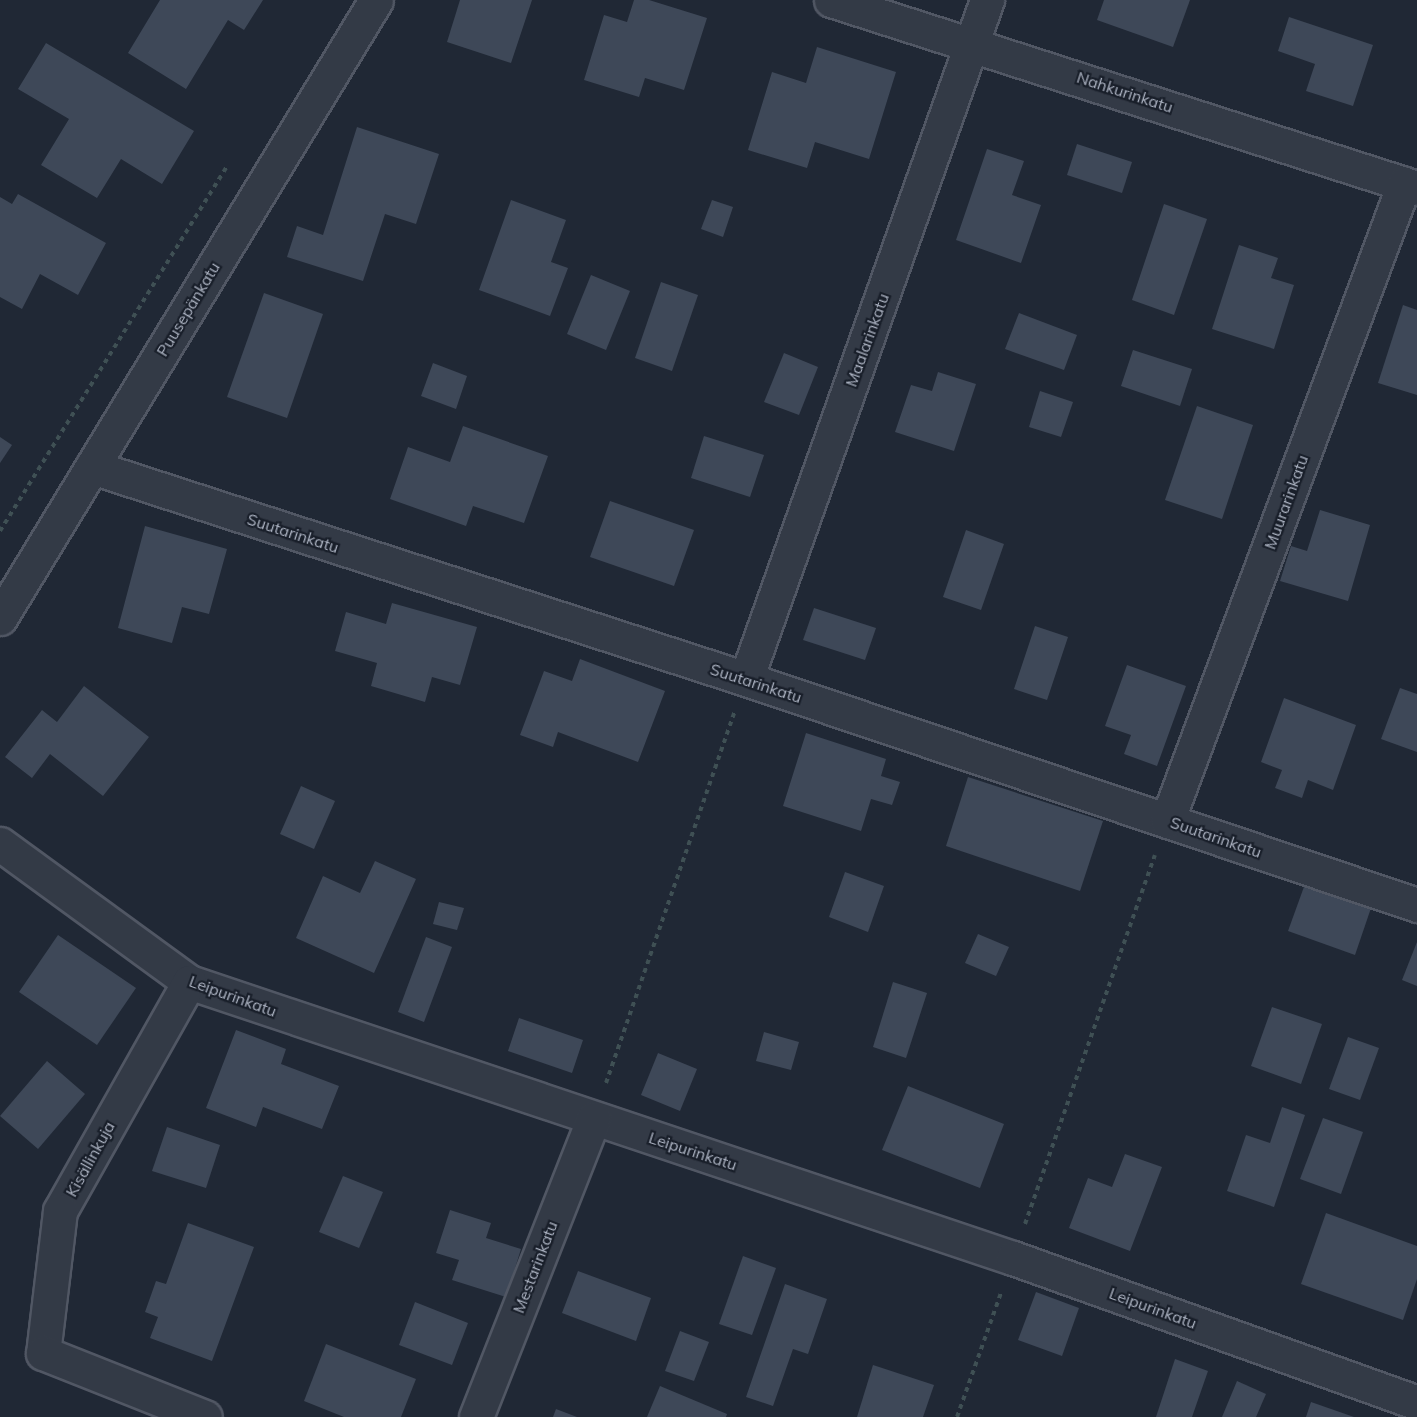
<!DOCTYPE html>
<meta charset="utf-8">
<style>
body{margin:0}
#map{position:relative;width:1417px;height:1417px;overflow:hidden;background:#202835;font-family:Mulish,sans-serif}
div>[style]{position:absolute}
.building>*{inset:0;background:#3e4858}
.path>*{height:4px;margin-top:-2px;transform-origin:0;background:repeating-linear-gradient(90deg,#3f5054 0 4.5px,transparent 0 9px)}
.roads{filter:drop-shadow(2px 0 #515764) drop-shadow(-2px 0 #515764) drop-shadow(0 2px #515764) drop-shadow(0 -2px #515764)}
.minor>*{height:33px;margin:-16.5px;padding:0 16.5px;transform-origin:16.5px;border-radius:16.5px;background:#333a46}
span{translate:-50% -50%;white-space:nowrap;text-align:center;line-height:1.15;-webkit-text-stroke:4.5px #191f2a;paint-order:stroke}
.street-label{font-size:16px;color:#adb4c3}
</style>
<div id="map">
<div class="building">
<i style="clip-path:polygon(160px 0,263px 0,244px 30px,228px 20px,186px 89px,128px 53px)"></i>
<i style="clip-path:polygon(460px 0,532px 0,511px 63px,447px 42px)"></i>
<i style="clip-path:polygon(634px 0,649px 0,707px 18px,684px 90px,645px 78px,639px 97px,584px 80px,604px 15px,627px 22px)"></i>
<i style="clip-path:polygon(1104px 0,1190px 0,1173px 47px,1097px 20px)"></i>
<i style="clip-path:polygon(1289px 17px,1373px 45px,1353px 106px,1306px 91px,1315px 64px,1278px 51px)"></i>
<i style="clip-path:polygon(46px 43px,194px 131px,162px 184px,121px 159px,97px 198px,41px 165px,69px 119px,18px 89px)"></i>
<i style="clip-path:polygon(817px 47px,896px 72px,869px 159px,815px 142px,807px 168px,748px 150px,772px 72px,806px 83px)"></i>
<i style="clip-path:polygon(357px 127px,439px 154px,416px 224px,385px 214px,363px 281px,287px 257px,297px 226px,323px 235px)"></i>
<i style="clip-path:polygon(1077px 144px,1132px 162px,1122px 193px,1067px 175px)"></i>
<i style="clip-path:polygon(987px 149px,1024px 161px,1012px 195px,1041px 205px,1021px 263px,956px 240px)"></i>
<i style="clip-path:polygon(18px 194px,106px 243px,78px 295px,40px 274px,22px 309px,0 297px,0 197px,12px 204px)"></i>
<i style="clip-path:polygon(511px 200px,566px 220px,551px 262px,568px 268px,550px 316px,479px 290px)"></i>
<i style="clip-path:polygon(712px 200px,733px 207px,723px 237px,701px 229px)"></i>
<i style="clip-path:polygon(1164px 204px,1207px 219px,1174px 315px,1132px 300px)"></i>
<i style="clip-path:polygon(1239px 245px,1278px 258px,1271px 278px,1294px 285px,1274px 349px,1212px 329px)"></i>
<i style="clip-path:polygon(591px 275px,630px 291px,606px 350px,567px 334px)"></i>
<i style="clip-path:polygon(661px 282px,698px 295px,672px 371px,635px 358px)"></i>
<i style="clip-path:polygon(264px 293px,323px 314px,287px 418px,227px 397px)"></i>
<i style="clip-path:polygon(1403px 305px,1417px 310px,1417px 395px,1378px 383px)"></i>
<i style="clip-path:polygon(1019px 313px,1077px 335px,1064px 370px,1005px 349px)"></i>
<i style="clip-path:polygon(1133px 350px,1192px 369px,1180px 406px,1121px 386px)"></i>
<i style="clip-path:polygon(784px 353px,818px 367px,799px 415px,764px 402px)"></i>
<i style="clip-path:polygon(433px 363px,467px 376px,456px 409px,421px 396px)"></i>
<i style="clip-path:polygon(938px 372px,976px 384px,954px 451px,895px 432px,911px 385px,932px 391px)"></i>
<i style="clip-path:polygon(1040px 391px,1073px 402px,1061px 437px,1029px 427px)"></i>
<i style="clip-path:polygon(1197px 406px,1253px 425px,1222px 519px,1165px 500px)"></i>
<i style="clip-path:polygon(463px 426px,548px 456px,524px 523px,473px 506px,466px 526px,390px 499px,408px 447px,450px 462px)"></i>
<i style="clip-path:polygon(704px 436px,764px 455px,750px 497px,691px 478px)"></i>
<i style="clip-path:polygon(0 437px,12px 445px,0 463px)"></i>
<i style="clip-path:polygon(610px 501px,694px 530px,674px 586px,590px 557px)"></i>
<i style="clip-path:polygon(1320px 510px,1370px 525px,1348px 601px,1280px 581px,1291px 546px,1307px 551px)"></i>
<i style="clip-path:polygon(145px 526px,227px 549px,209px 614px,182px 607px,172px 643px,118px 628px)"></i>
<i style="clip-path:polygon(966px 530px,1004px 544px,981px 610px,943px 597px)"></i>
<i style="clip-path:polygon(392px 603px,477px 627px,460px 685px,432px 677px,425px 702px,371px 686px,377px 663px,335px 651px,346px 612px,386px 624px)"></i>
<i style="clip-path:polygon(814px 608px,876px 628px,865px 660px,803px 640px)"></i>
<i style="clip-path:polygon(1035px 626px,1068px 637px,1047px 700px,1014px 689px)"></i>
<i style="clip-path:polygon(580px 659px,665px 691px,638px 762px,558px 732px,553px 747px,520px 735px,544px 671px,572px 681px)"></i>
<i style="clip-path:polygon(1127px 665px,1186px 686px,1157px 766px,1124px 754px,1131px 735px,1105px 726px)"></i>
<i style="clip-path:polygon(84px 686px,149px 737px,103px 796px,50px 754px,32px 778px,5px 757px,42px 710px,57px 722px)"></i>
<i style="clip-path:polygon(1400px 688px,1417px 694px,1417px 752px,1381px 739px)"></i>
<i style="clip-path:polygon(1284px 698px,1356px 725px,1333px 790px,1308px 780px,1302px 798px,1275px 788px,1282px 770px,1261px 762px)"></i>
<i style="clip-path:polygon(806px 733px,886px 759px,881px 776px,900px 782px,892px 805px,871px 799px,861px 831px,783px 806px)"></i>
<i style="clip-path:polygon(968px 777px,1103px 821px,1080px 891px,946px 846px)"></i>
<i style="clip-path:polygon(301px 786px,335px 801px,314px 849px,280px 834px)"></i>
<i style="clip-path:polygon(375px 861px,416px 879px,374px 973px,296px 938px,323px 876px,360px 893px)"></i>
<i style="clip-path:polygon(845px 872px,884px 886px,868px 932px,829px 917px)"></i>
<i style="clip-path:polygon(1305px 884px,1371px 908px,1355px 955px,1288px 931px)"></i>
<i style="clip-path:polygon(439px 902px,464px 908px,457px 930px,433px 924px)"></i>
<i style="clip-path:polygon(978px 934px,1009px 947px,996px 976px,965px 963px)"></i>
<i style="clip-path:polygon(58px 935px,136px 988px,97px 1045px,19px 992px)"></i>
<i style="clip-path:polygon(426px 937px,452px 947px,424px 1022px,398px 1012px)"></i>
<i style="clip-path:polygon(1417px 942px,1417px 986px,1402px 980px)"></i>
<i style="clip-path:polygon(893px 982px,927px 993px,906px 1058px,873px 1047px)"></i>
<i style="clip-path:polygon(1272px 1007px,1322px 1024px,1301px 1084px,1251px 1066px)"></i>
<i style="clip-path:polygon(519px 1018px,583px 1040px,572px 1073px,508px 1051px)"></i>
<i style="clip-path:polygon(236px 1030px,286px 1049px,281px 1064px,339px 1086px,322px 1129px,263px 1107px,256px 1127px,206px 1108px)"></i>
<i style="clip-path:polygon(764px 1032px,799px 1042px,791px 1070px,756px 1061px)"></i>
<i style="clip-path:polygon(1348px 1037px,1379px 1048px,1360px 1100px,1329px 1089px)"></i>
<i style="clip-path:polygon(658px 1053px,697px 1069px,680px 1111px,641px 1095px)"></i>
<i style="clip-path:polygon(47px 1061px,85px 1094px,38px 1149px,0 1116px)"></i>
<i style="clip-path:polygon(908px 1086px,1004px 1124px,980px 1188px,882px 1150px)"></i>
<i style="clip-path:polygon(1282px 1107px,1305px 1115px,1274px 1207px,1227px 1191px,1246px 1135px,1270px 1143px)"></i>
<i style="clip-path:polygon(1323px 1118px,1363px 1132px,1341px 1194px,1300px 1179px)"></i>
<i style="clip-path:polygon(167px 1127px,220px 1145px,206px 1188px,152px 1171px)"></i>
<i style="clip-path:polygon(1125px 1154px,1162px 1167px,1130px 1251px,1069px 1228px,1088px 1178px,1112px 1187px)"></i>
<i style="clip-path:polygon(343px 1176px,383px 1192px,359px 1248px,319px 1232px)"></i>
<i style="clip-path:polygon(450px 1210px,491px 1223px,486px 1238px,521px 1249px,506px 1297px,452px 1280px,459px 1260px,436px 1253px)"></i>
<i style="clip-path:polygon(1326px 1213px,1417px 1246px,1417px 1279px,1403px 1320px,1301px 1284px)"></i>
<i style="clip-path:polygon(188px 1223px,254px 1247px,212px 1361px,150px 1338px,158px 1317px,145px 1312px,156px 1281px,166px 1284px)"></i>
<i style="clip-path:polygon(743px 1256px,776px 1268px,752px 1335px,719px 1324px)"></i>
<i style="clip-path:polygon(578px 1271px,651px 1298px,636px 1341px,562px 1313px)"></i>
<i style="clip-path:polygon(785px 1284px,827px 1299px,808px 1354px,793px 1349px,773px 1406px,746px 1397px)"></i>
<i style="clip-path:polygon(1036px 1292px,1079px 1308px,1062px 1356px,1018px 1340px)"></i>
<i style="clip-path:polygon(415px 1302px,468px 1323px,452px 1365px,399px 1345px)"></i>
<i style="clip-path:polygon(680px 1331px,709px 1342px,694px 1381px,665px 1371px)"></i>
<i style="clip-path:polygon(326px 1344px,416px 1379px,401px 1417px,344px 1417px,304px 1401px)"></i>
<i style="clip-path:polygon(1175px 1359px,1208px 1371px,1192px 1417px,1156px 1417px)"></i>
<i style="clip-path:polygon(873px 1365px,934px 1385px,923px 1417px,857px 1417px)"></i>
<i style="clip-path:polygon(1237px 1381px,1266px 1394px,1256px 1417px,1222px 1417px)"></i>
<i style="clip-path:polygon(660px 1386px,727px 1414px,726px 1417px,647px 1417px)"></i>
<i style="clip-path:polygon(1311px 1402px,1354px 1417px,1306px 1417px)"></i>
<i style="clip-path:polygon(556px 1409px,577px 1417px,553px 1417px)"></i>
</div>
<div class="path">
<i style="left:0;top:531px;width:428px;rotate:-58.1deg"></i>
<i style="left:606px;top:1083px;width:392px;rotate:-70.9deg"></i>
<i style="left:1025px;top:1224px;width:391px;rotate:-70.6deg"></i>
<i style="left:957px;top:1417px;width:132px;rotate:-70.5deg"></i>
</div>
<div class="roads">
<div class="minor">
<i style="left:831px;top:0;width:615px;rotate:17.79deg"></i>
<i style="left:92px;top:467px;width:688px;rotate:17.96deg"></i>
<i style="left:746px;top:679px;width:708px;rotate:18.61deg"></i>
<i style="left:0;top:618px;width:723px;rotate:-58.68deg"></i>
<i style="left:746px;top:679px;width:721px;rotate:-70.46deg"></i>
<i style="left:1167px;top:821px;width:680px;rotate:-69.59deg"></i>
<i style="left:0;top:844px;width:234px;rotate:36.1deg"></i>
<i style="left:189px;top:982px;width:869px;rotate:18.52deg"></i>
<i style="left:1013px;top:1258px;width:429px;rotate:19.7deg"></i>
<i style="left:189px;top:982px;width:263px;rotate:119.4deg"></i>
<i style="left:60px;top:1211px;width:143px;rotate:96.8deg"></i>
<i style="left:43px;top:1353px;width:174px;rotate:21.6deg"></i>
<i style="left:476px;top:1417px;width:321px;rotate:-68.5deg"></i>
</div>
</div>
<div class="street-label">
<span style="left:1125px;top:92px;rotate:18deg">Nahkurinkatu</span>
<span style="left:188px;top:309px;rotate:-59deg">Puusepänkatu</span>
<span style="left:867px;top:340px;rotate:-70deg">Maalarinkatu</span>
<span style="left:1286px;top:502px;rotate:-70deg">Muurarinkatu</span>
<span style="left:293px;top:533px;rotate:18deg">Suutarinkatu</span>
<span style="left:756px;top:683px;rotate:18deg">Suutarinkatu</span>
<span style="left:1216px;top:837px;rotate:19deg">Suutarinkatu</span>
<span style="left:233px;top:996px;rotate:20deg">Leipurinkatu</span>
<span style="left:693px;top:1151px;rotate:18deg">Leipurinkatu</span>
<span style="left:90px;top:1159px;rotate:-61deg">Kisällinkuja</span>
<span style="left:535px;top:1267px;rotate:-69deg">Mestarinkatu</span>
<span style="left:1153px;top:1308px;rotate:20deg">Leipurinkatu</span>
</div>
</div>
